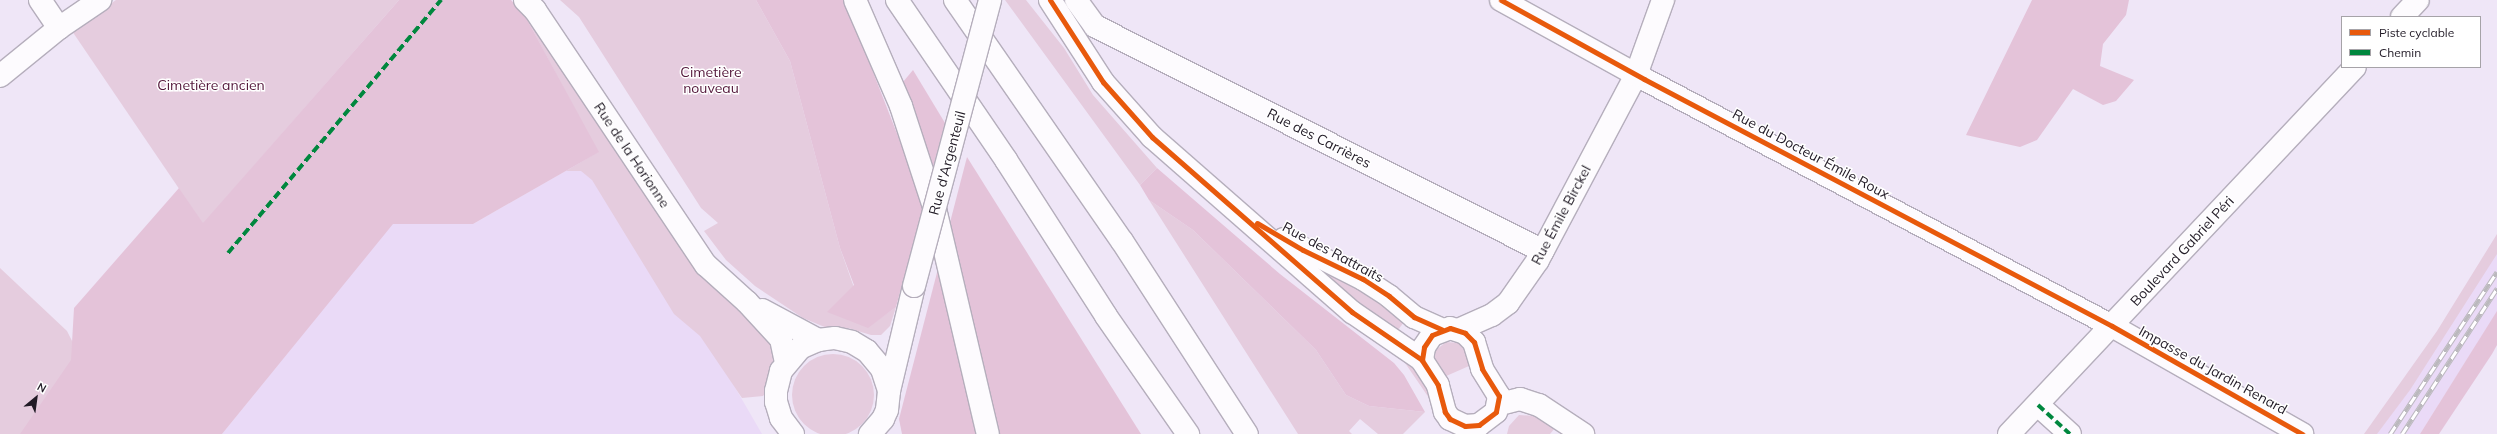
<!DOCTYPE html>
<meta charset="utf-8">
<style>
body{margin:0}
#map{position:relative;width:2497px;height:434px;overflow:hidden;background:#efe6f7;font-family:Mulish,sans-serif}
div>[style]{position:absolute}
.built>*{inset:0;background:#eadaf7}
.green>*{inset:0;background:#e5ccde}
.round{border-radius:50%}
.forest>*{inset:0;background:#e4c3d9}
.roads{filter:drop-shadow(1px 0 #b5aebc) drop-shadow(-1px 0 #b5aebc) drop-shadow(0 1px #b5aebc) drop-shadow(0 -1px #b5aebc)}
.minor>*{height:22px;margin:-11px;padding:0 11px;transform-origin:11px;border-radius:11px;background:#fdfbfe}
.major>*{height:22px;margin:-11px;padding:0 11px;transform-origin:11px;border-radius:11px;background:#fdfbfe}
.highway>*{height:22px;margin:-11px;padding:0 11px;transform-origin:11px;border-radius:11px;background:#fdfbfe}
.rail>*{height:4.5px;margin-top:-2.25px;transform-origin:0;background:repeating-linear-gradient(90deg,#fff 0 9px,#bbb9bd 0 18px);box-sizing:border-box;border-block:1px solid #bbb9bd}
.bridges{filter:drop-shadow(1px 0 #b5aebc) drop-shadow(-1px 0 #b5aebc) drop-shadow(0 1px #b5aebc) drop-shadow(0 -1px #b5aebc)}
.minor-bridge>*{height:22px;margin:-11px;padding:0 11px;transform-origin:11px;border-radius:11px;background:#fdfbfe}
.quiet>*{height:4px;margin-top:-2px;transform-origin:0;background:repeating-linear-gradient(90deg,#00873e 0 8px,transparent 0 12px)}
.cycleway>*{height:5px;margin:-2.5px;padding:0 2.5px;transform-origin:2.5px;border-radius:2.5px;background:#e8590c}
span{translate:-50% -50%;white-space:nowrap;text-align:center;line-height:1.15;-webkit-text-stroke:3px #fff;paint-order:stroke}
.park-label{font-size:14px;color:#521539}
.street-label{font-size:14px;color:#211a26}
.legend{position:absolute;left:2341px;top:16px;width:140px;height:52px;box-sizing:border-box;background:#fff;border:1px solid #a6a3a8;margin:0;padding:5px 7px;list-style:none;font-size:12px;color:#211a26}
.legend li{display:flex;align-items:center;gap:8px;height:20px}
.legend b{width:20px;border:1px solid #a6a3a8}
.north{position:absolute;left:16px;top:378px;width:40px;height:40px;-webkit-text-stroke:3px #fff;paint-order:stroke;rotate:29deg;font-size:11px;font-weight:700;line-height:16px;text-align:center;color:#211a26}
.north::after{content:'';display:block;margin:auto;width:14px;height:18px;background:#211a26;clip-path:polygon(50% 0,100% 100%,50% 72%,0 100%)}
</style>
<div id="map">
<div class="built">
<i style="clip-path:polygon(599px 152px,762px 434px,222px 434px,393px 223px,473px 224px)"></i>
<i style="clip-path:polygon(2497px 247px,2497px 312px,2420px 434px,2368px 434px)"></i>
</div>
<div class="green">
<i style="clip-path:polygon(116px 0,399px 0,203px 224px,72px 31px)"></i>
<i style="clip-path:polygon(560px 0,756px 0,790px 61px,840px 248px,868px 327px,896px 307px,890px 326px,881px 335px,871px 335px,848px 328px,827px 328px,803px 318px,755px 286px,726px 260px,704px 231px,718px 223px,701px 208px,579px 17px)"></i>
<i style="clip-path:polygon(1005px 0,1026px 0,1064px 48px,1093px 95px,1157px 168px,1140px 185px)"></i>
<i style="clip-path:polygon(524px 14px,781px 355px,770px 388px,763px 396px,742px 398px,700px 336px,674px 314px,592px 180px,581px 171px,566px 171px,598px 152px)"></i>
<i style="clip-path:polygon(1149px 200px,1193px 230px,1316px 350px,1346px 395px,1369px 406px,1425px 412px,1403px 434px,1378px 434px,1360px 419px,1349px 431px,1352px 434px,1298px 434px)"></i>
<i style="clip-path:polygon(2497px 234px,2497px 254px,2410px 390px,2377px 434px,2364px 434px,2437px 331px)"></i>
<i style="clip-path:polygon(1290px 248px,1407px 318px,1395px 334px)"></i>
<i style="clip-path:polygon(0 268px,67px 331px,119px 434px,0 434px)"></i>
<i style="clip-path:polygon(1446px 342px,1460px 343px,1467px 350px,1469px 366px,1444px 377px,1434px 359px,1436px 350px)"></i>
<i class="round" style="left:792px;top:354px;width:82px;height:82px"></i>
<i style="clip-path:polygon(1403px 360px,1412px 363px,1435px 400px,1432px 408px,1429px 398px)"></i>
<i style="clip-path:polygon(1519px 415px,1536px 416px,1555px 428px,1550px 434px,1507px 434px,1509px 426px)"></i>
</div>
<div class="forest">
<i style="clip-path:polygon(399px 0,511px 0,524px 14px,599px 152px,473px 224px,393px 224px,222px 434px,20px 434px,71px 360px,74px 308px,179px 188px,203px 223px)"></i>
<i style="clip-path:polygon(756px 0,845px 0,924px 203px,896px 307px,868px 328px,827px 312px,854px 285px,840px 248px,790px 61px)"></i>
<i style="clip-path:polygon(2032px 0,2129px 0,2126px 15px,2103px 44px,2100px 66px,2134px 80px,2116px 101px,2103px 105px,2073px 89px,2037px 140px,2020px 147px,1966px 135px)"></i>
<i style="clip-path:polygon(913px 70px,945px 123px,932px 171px,903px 82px)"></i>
<i style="clip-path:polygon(967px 157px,1141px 434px,902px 434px,899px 419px)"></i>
<i style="clip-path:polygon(1157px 168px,1280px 274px,1394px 363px,1404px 375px,1425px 412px,1369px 406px,1346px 395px,1316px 350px,1193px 230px,1149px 200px,1140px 185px)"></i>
<i style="clip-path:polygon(2497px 311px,2497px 345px,2492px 354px,2439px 434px,2420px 434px)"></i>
</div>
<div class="roads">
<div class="minor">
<i style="left:40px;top:0;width:34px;rotate:56deg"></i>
<i style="left:525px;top:0;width:14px;rotate:45deg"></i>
<i style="left:535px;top:10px;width:307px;rotate:56.2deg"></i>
<i style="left:706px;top:265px;width:55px;rotate:42.1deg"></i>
<i style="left:747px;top:302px;width:50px;rotate:47.4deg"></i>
<i style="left:781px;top:339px;width:24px;rotate:78deg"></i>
<i style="left:1076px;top:0;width:32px;rotate:54deg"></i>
<i style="left:1095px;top:26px;width:501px;rotate:26.67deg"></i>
<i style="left:1501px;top:0;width:163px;rotate:28.9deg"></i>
<i style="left:1644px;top:79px;width:529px;rotate:27.82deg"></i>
<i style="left:2112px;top:326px;width:219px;rotate:29.6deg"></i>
<i style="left:0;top:76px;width:76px;rotate:-39.1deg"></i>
<i style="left:59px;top:28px;width:50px;rotate:-34.3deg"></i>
<i style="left:762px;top:310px;width:64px;rotate:28.2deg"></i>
<i style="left:1458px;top:330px;width:37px;rotate:-24deg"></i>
<i style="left:1492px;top:315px;width:20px;rotate:-37deg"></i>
<i style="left:1508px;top:303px;width:52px;rotate:-55.1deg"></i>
<i style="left:1538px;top:260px;width:209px;rotate:-62.1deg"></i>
<i style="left:1636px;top:75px;width:80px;rotate:-70.2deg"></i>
<i style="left:889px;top:391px;width:108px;rotate:-76.6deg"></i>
<i style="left:2038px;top:405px;width:43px;rotate:42.2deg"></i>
<i style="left:793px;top:434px;width:20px;rotate:-127deg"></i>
<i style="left:781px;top:418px;width:17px;rotate:-107deg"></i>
<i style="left:776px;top:402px;width:11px;rotate:-90deg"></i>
<i style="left:776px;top:391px;width:21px;rotate:-76deg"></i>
<i style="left:781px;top:371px;width:30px;rotate:-50deg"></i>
<i style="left:800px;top:348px;width:20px;rotate:-24deg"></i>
<i style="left:818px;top:340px;width:17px;rotate:-7deg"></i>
<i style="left:835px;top:338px;width:17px;rotate:13deg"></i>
<i style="left:852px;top:342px;width:17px;rotate:31deg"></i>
<i style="left:867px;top:351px;width:23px;rotate:50deg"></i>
<i style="left:882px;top:369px;width:23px;rotate:72deg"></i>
<i style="left:889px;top:391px;width:19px;rotate:96deg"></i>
<i style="left:887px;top:410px;width:10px;rotate:114deg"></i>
<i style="left:883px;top:419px;width:20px;rotate:131deg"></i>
</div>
<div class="major">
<i style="left:1050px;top:0;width:98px;rotate:57.1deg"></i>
<i style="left:1103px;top:82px;width:74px;rotate:48.3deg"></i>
<i style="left:1152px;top:137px;width:266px;rotate:41.2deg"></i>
<i style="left:1352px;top:312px;width:85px;rotate:34.4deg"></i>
<i style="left:2402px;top:17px;width:23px;rotate:-47deg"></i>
<i style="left:1284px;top:239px;width:89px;rotate:26.9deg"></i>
<i style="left:1363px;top:279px;width:31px;rotate:33deg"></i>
<i style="left:1389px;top:296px;width:33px;rotate:40deg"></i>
<i style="left:1414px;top:317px;width:30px;rotate:24deg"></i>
<i style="left:1450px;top:328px;width:16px;rotate:18deg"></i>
<i style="left:1465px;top:333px;width:13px;rotate:45deg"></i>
<i style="left:1474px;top:342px;width:28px;rotate:73deg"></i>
<i style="left:1482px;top:369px;width:32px;rotate:58deg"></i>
<i style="left:1499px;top:396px;width:16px;rotate:101deg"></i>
<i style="left:1496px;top:412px;width:21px;rotate:143deg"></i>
<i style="left:1479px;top:425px;width:14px;rotate:176deg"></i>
<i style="left:1465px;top:426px;width:17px;rotate:-155deg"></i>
<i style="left:1450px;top:419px;width:9px;rotate:-126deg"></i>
<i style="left:1445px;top:412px;width:28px;rotate:-105deg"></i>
<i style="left:1438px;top:385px;width:30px;rotate:-123deg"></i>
<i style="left:1422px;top:360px;width:13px;rotate:-81deg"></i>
<i style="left:1424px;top:347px;width:14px;rotate:-56deg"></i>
<i style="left:1432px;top:335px;width:19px;rotate:-21deg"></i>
<i style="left:1500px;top:404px;width:21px;rotate:-14deg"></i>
<i style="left:1520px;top:399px;width:20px;rotate:18deg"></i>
<i style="left:1539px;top:405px;width:53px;rotate:33.4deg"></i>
<i style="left:2009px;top:434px;width:504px;rotate:-46.69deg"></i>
</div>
<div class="highway">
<i style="left:855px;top:0;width:116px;rotate:66.5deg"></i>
<i style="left:901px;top:106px;width:113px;rotate:71.9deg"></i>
<i style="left:936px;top:213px;width:227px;rotate:76.8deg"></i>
<i style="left:897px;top:0;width:194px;rotate:55.7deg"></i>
<i style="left:1006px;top:160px;width:185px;rotate:57.3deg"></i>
<i style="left:1106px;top:316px;width:144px;rotate:55.2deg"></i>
<i style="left:955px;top:0;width:293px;rotate:55.3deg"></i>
<i style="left:1122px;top:241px;width:230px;rotate:57.1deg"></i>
</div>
</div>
<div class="rail">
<i style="left:2390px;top:434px;width:194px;rotate:-56.6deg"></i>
<i style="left:2402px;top:434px;width:174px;rotate:-56.9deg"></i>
</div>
<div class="bridges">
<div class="minor-bridge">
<i style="left:914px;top:286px;width:296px;rotate:-75.1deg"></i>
</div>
</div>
<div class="quiet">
<i style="left:228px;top:253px;width:331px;rotate:-49.9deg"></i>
<i style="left:2038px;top:405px;width:43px;rotate:42.2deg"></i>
</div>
<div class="cycleway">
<i style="left:1050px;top:0;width:98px;rotate:57.1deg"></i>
<i style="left:1103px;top:82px;width:74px;rotate:48.3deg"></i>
<i style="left:1152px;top:137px;width:266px;rotate:41.2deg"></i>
<i style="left:1352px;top:312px;width:85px;rotate:34.4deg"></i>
<i style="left:1501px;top:0;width:163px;rotate:28.9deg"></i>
<i style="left:1644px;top:79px;width:529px;rotate:27.82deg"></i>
<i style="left:2112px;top:326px;width:219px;rotate:29.6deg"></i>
<i style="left:1257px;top:223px;width:53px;rotate:30.4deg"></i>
<i style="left:1303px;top:250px;width:67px;rotate:25.8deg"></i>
<i style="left:1363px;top:279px;width:31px;rotate:33deg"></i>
<i style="left:1389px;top:296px;width:33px;rotate:40deg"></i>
<i style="left:1414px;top:317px;width:30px;rotate:24deg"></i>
<i style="left:1450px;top:328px;width:16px;rotate:18deg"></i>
<i style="left:1465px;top:333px;width:13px;rotate:45deg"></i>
<i style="left:1474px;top:342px;width:28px;rotate:73deg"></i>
<i style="left:1482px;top:369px;width:32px;rotate:58deg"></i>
<i style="left:1499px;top:396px;width:16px;rotate:101deg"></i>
<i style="left:1496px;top:412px;width:21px;rotate:143deg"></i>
<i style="left:1479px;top:425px;width:14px;rotate:176deg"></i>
<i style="left:1465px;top:426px;width:17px;rotate:-155deg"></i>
<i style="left:1450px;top:419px;width:9px;rotate:-126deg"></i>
<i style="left:1445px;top:412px;width:28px;rotate:-105deg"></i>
<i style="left:1438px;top:385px;width:30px;rotate:-123deg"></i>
<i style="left:1422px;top:360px;width:13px;rotate:-81deg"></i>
<i style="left:1424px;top:347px;width:14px;rotate:-56deg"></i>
<i style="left:1432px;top:335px;width:19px;rotate:-21deg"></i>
</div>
<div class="park-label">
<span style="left:711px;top:80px">Cimetière<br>nouveau</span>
<span style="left:211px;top:85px">Cimetière ancien</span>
</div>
<div class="street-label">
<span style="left:1319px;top:138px;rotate:27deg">Rue des Carrières</span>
<span style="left:1811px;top:154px;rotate:28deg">Rue du Docteur Émile Roux</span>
<span style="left:632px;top:155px;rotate:56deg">Rue de la Horionne</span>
<span style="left:947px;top:163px;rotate:-75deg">Rue d'Argenteuil</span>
<span style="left:1561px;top:215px;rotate:-62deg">Rue Émile Birckel</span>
<span style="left:2182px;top:251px;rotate:-47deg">Boulevard Gabriel Péri</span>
<span style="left:1333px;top:252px;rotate:28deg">Rue des Rattraits</span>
<span style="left:2213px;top:370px;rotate:29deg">Impasse du Jardin Renard</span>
</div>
<ul class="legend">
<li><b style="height:5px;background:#e8590c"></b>Piste cyclable</li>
<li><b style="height:5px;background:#00873e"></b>Chemin</li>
</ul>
<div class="north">N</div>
</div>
